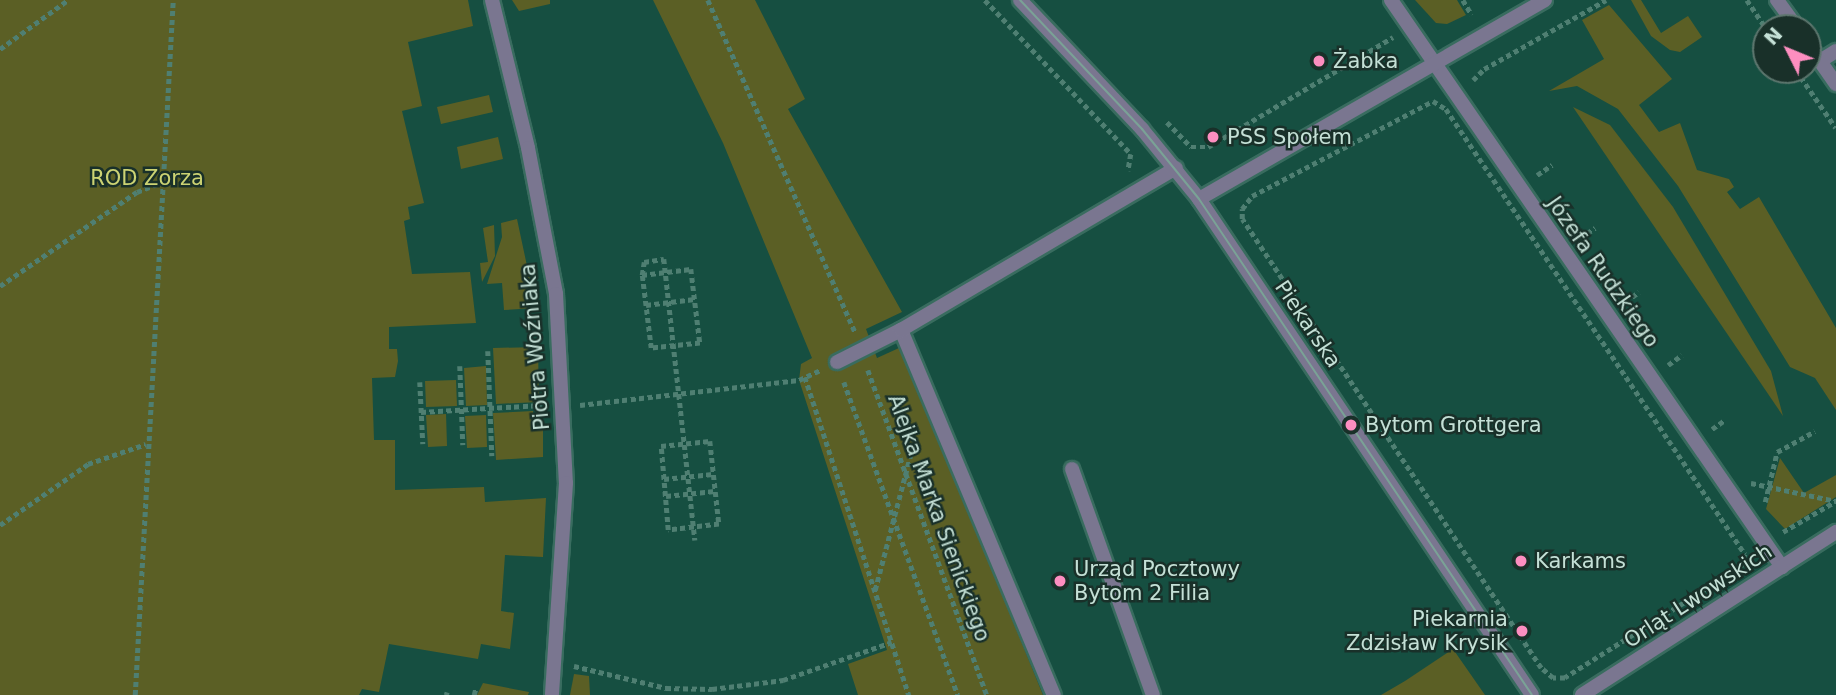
<!DOCTYPE html>
<meta charset="utf-8">
<style>
body{margin:0}
#map{position:relative;width:1836px;height:695px;overflow:hidden;background:#164f41;font-family:"DejaVu Sans",sans-serif}
div>[style]{position:absolute}
.green>*{inset:0;background:#5b5f25}
.path>*{height:4.5px;margin-top:-2.25px;transform-origin:0;background:repeating-linear-gradient(90deg,#4f7f72 0 5px,transparent 0 8.5px)}
.roads{filter:drop-shadow(2px 0 #396c5f) drop-shadow(-2px 0 #396c5f) drop-shadow(0 2px #396c5f) drop-shadow(0 -2px #396c5f)}
.service>*{height:14px;margin:-7px;padding:0 7px;transform-origin:7px;border-radius:7px;background:#7a7690}
.minor>*{height:14px;margin:-7px;padding:0 7px;transform-origin:7px;border-radius:7px;background:#7a7690}
.tram>*{height:2px;margin:-1px;padding:0 1px;transform-origin:1px;border-radius:1px;background:#7aa296}
.dots>*{width:19px;height:19px;translate:-50% -50%;box-sizing:border-box;border:4px solid #193029;border-radius:50%}
span{translate:-50% -50%;white-space:nowrap;text-align:center;line-height:1.15;-webkit-text-stroke:5px #193029;paint-order:stroke}
.poi-label{font-size:21px;color:#c4e0d6}
.left{translate:0 -50%;text-align:left}
.right{translate:-100% -50%;text-align:right}
.park-label{font-size:21px;color:#ccd373}
.street-label{font-size:21px;color:#c4e0d6}
.north{position:absolute;left:1752px;top:14px;width:70px;height:70px;box-sizing:border-box;background:#193029;border:2px solid #5d766e;border-radius:50%;rotate:313deg;font-size:19px;font-weight:700;line-height:28px;text-align:center;color:#c4e0d6}
.north::after{content:'';display:block;margin:auto;width:24px;height:32px;background:#fd8ec0;clip-path:polygon(50% 0,100% 100%,50% 72%,0 100%)}
</style>
<div id="map">
<div class="green">
<i style="clip-path:polygon(0 0,468px 0,473px 26px,408px 42px,422px 106px,402px 111px,424px 203px,408px 207px,410px 219px,404px 221px,412px 274px,470px 272px,476px 323px,389px 327px,389px 349px,397px 349px,398px 361px,395px 377px,372px 378px,374px 440px,395px 440px,395px 490px,484px 487px,485px 502px,546px 498px,543px 557px,505px 555px,501px 611px,514px 613px,510px 649px,481px 644px,478px 659px,389px 644px,379px 692px,362px 689px,359px 695px,0 695px)"></i>
<i style="clip-path:polygon(512px 0,550px 0,550px 4px,519px 11px)"></i>
<i style="clip-path:polygon(653px 0,755px 0,805px 99px,788px 109px,902px 312px,866px 329px,877px 358px,899px 348px,905px 355px,1043px 695px,858px 695px,848px 664px,887px 650px,799px 380px,801px 364px,812px 358px,723px 143px)"></i>
<i style="clip-path:polygon(1415px 0,1457px 0,1466px 15px,1447px 24px,1436px 23px)"></i>
<i style="clip-path:polygon(1631px 0,1641px 0,1661px 33px,1688px 16px,1702px 37px,1680px 52px,1670px 50px,1651px 36px)"></i>
<i style="clip-path:polygon(1609px 5px,1672px 79px,1639px 105px,1659px 132px,1680px 123px,1697px 170px,1729px 179px,1734px 187px,1727px 192px,1740px 209px,1759px 197px,1836px 328px,1836px 410px,1815px 378px,1790px 367px,1678px 186px,1618px 109px,1577px 86px,1549px 91px,1604px 59px,1582px 20px)"></i>
<i style="clip-path:polygon(489px 95px,493px 112px,441px 124px,437px 107px)"></i>
<i style="clip-path:polygon(1573px 107px,1610px 125px,1673px 207px,1771px 371px,1783px 416px)"></i>
<i style="clip-path:polygon(498px 137px,503px 159px,461px 169px,457px 147px)"></i>
<i style="clip-path:polygon(517px 219px,536px 308px,504px 310px,502px 283px,487px 284px,502px 237px,501px 223px)"></i>
<i style="clip-path:polygon(494px 225px,495px 256px,482px 282px,480px 263px,488px 262px,483px 228px)"></i>
<i style="clip-path:polygon(538px 347px,539px 402px,496px 404px,493px 348px)"></i>
<i style="clip-path:polygon(486px 366px,487px 405px,466px 406px,464px 368px)"></i>
<i style="clip-path:polygon(456px 380px,457px 406px,426px 407px,425px 381px)"></i>
<i style="clip-path:polygon(533px 411px,534px 425px,543px 425px,543px 457px,496px 460px,493px 413px)"></i>
<i style="clip-path:polygon(446px 414px,447px 446px,428px 447px,426px 415px)"></i>
<i style="clip-path:polygon(486px 415px,487px 447px,467px 448px,465px 416px)"></i>
<i style="clip-path:polygon(1780px 458px,1804px 493px,1836px 475px,1836px 497px,1785px 529px,1766px 509px)"></i>
<i style="clip-path:polygon(1453px 649px,1485px 695px,1381px 695px,1405px 681px)"></i>
<i style="clip-path:polygon(574px 674px,589px 676px,590px 695px,570px 695px)"></i>
<i style="clip-path:polygon(483px 683px,529px 692px,528px 695px,477px 695px)"></i>
</div>
<div class="path">
<i style="left:708px;top:0;width:363px;rotate:66.1deg"></i>
<i style="left:985px;top:0;width:212px;rotate:46.5deg"></i>
<i style="left:1131px;top:154px;width:17px;rotate:100deg"></i>
<i style="left:1463px;top:0;width:17px;rotate:59deg"></i>
<i style="left:1747px;top:0;width:34px;rotate:56deg"></i>
<i style="left:0;top:49px;width:84px;rotate:-35.8deg"></i>
<i style="left:1796px;top:70px;width:70px;rotate:55.4deg"></i>
<i style="left:1473px;top:80px;width:16px;rotate:-45deg"></i>
<i style="left:1484px;top:69px;width:140px;rotate:-29.5deg"></i>
<i style="left:1433px;top:101px;width:15px;rotate:32deg"></i>
<i style="left:1446px;top:109px;width:536px;rotate:56.1deg"></i>
<i style="left:1745px;top:554px;width:14px;rotate:107deg"></i>
<i style="left:1741px;top:567px;width:208px;rotate:147.8deg"></i>
<i style="left:1565px;top:678px;width:12px;rotate:180deg"></i>
<i style="left:1553px;top:678px;width:16px;rotate:-140deg"></i>
<i style="left:1541px;top:668px;width:539px;rotate:-123.66deg"></i>
<i style="left:1242px;top:219px;width:10px;rotate:-90deg"></i>
<i style="left:1242px;top:209px;width:16px;rotate:-52deg"></i>
<i style="left:1252px;top:196px;width:204px;rotate:-27.7deg"></i>
<i style="left:1167px;top:122px;width:35px;rotate:46deg"></i>
<i style="left:1191px;top:147px;width:17px"></i>
<i style="left:1208px;top:147px;width:215px;rotate:-30.7deg"></i>
<i style="left:1537px;top:175px;width:18px;rotate:-34deg"></i>
<i style="left:1580px;top:238px;width:18px;rotate:-34deg"></i>
<i style="left:691px;top:269px;width:75px;rotate:83.1deg"></i>
<i style="left:700px;top:343px;width:49px;rotate:174.2deg"></i>
<i style="left:651px;top:348px;width:74px;rotate:-97deg"></i>
<i style="left:642px;top:275px;width:49px;rotate:-7deg"></i>
<i style="left:642px;top:275px;width:13px;rotate:-81deg"></i>
<i style="left:644px;top:262px;width:20px;rotate:-9deg"></i>
<i style="left:664px;top:259px;width:283px;rotate:83.7deg"></i>
<i style="left:0;top:286px;width:166px;rotate:-34.5deg"></i>
<i style="left:137px;top:192px;width:27px;rotate:-22deg"></i>
<i style="left:1625px;top:302px;width:17px;rotate:-36deg"></i>
<i style="left:646px;top:305px;width:49px;rotate:-7deg"></i>
<i style="left:488px;top:351px;width:105px;rotate:87.8deg"></i>
<i style="left:1668px;top:365px;width:17px;rotate:-36deg"></i>
<i style="left:460px;top:366px;width:79px;rotate:87.8deg"></i>
<i style="left:868px;top:370px;width:346px;rotate:69.9deg"></i>
<i style="left:805px;top:377px;width:335px;rotate:71.9deg"></i>
<i style="left:420px;top:382px;width:62px;rotate:87.2deg"></i>
<i style="left:844px;top:382px;width:333px;rotate:70deg"></i>
<i style="left:580px;top:405px;width:220px;rotate:-6.5deg"></i>
<i style="left:799px;top:380px;width:23px;rotate:-25deg"></i>
<i style="left:421px;top:412px;width:121px;rotate:-3.3deg"></i>
<i style="left:1712px;top:429px;width:16px;rotate:-35deg"></i>
<i style="left:710px;top:441px;width:83px;rotate:83.8deg"></i>
<i style="left:719px;top:524px;width:51px;rotate:173.3deg"></i>
<i style="left:668px;top:530px;width:84px;rotate:-94.8deg"></i>
<i style="left:661px;top:446px;width:49px;rotate:-5.8deg"></i>
<i style="left:664px;top:479px;width:49px;rotate:-5.8deg"></i>
<i style="left:1751px;top:483px;width:87px;rotate:12deg"></i>
<i style="left:666px;top:496px;width:49px;rotate:-5.8deg"></i>
<i style="left:1765px;top:502px;width:51px;rotate:-76.5deg"></i>
<i style="left:1777px;top:452px;width:43px;rotate:-28.9deg"></i>
<i style="left:0;top:525px;width:107px;rotate:-34.7deg"></i>
<i style="left:88px;top:464px;width:61px;rotate:-19deg"></i>
<i style="left:1783px;top:532px;width:61px;rotate:-30.3deg"></i>
<i style="left:875px;top:590px;width:170px;rotate:-75.3deg"></i>
<i style="left:574px;top:666px;width:95px;rotate:13.4deg"></i>
<i style="left:666px;top:688px;width:46px;rotate:1.2deg"></i>
<i style="left:712px;top:689px;width:72px;rotate:-7.2deg"></i>
<i style="left:783px;top:680px;width:115px;rotate:-19.2deg"></i>
<i style="left:135px;top:695px;width:696px;rotate:-86.87deg"></i>
<i style="left:446px;top:695px;width:3px;rotate:-72deg"></i>
<i style="left:474px;top:695px;width:8px;rotate:-76deg"></i>
</div>
<div class="roads">
<div class="service">
<i style="left:1820px;top:61px;width:19px;rotate:-32deg"></i>
<i style="left:901px;top:330px;width:396px;rotate:67.3deg"></i>
<i style="left:837px;top:362px;width:72px;rotate:-26.6deg"></i>
<i style="left:901px;top:330px;width:319px;rotate:-30.5deg"></i>
<i style="left:1072px;top:469px;width:240px;rotate:70.3deg"></i>
</div>
<div class="minor">
<i style="left:492px;top:0;width:152px;rotate:76.3deg"></i>
<i style="left:528px;top:148px;width:149px;rotate:79.1deg"></i>
<i style="left:556px;top:294px;width:189px;rotate:87deg"></i>
<i style="left:566px;top:483px;width:212px;rotate:93.8deg"></i>
<i style="left:1020px;top:0;width:178px;rotate:46.6deg"></i>
<i style="left:1142px;top:129px;width:90px;rotate:50.8deg"></i>
<i style="left:1199px;top:199px;width:597px;rotate:56.12deg"></i>
<i style="left:1391px;top:0;width:689px;rotate:55.41deg"></i>
<i style="left:1777px;top:0;width:34px;rotate:54deg"></i>
<i style="left:1808px;top:44px;width:49px;rotate:55deg"></i>
<i style="left:1199px;top:199px;width:399px;rotate:-29.9deg"></i>
<i style="left:1582px;top:695px;width:302px;rotate:-32.7deg"></i>
</div>
</div>
<div class="tram">
<i style="left:1020px;top:0;width:178px;rotate:46.6deg"></i>
<i style="left:1142px;top:129px;width:90px;rotate:50.8deg"></i>
<i style="left:1199px;top:199px;width:597px;rotate:56.12deg"></i>
</div>
<div class="dots">
<i style="left:1319px;top:61px;background:#fd8ec0"></i>
<i style="left:1213px;top:137px;background:#fd8ec0"></i>
<i style="left:1351px;top:425px;background:#fd8ec0"></i>
<i style="left:1521px;top:561px;background:#fd8ec0"></i>
<i style="left:1060px;top:581px;background:#fd8ec0"></i>
<i style="left:1522px;top:631px;background:#fd8ec0"></i>
</div>
<div class="poi-label">
<span class="left" style="left:1333px;top:61px">Żabka</span>
<span class="left" style="left:1227px;top:137px">PSS Społem</span>
<span class="left" style="left:1365px;top:425px">Bytom Grottgera</span>
<span class="left" style="left:1535px;top:561px">Karkams</span>
<span class="left" style="left:1074px;top:581px">Urząd Pocztowy<br>Bytom 2 Filia</span>
<span class="right" style="left:1508px;top:631px">Piekarnia<br>Zdzisław Krysik</span>
</div>
<div class="park-label">
<span style="left:147px;top:178px">ROD Zorza</span>
</div>
<div class="street-label">
<span style="left:1603px;top:272px;rotate:55deg">Józefa Rudzkiego</span>
<span style="left:1308px;top:324px;rotate:56deg">Piekarska</span>
<span style="left:535px;top:347px;rotate:-95deg">Piotra Woźniaka</span>
<span style="left:939px;top:518px;rotate:70deg">Alejka Marka Sienickiego</span>
<span style="left:1698px;top:596px;rotate:-33deg">Orląt Lwowskich</span>
</div>
<div class="north">N</div>
</div>
